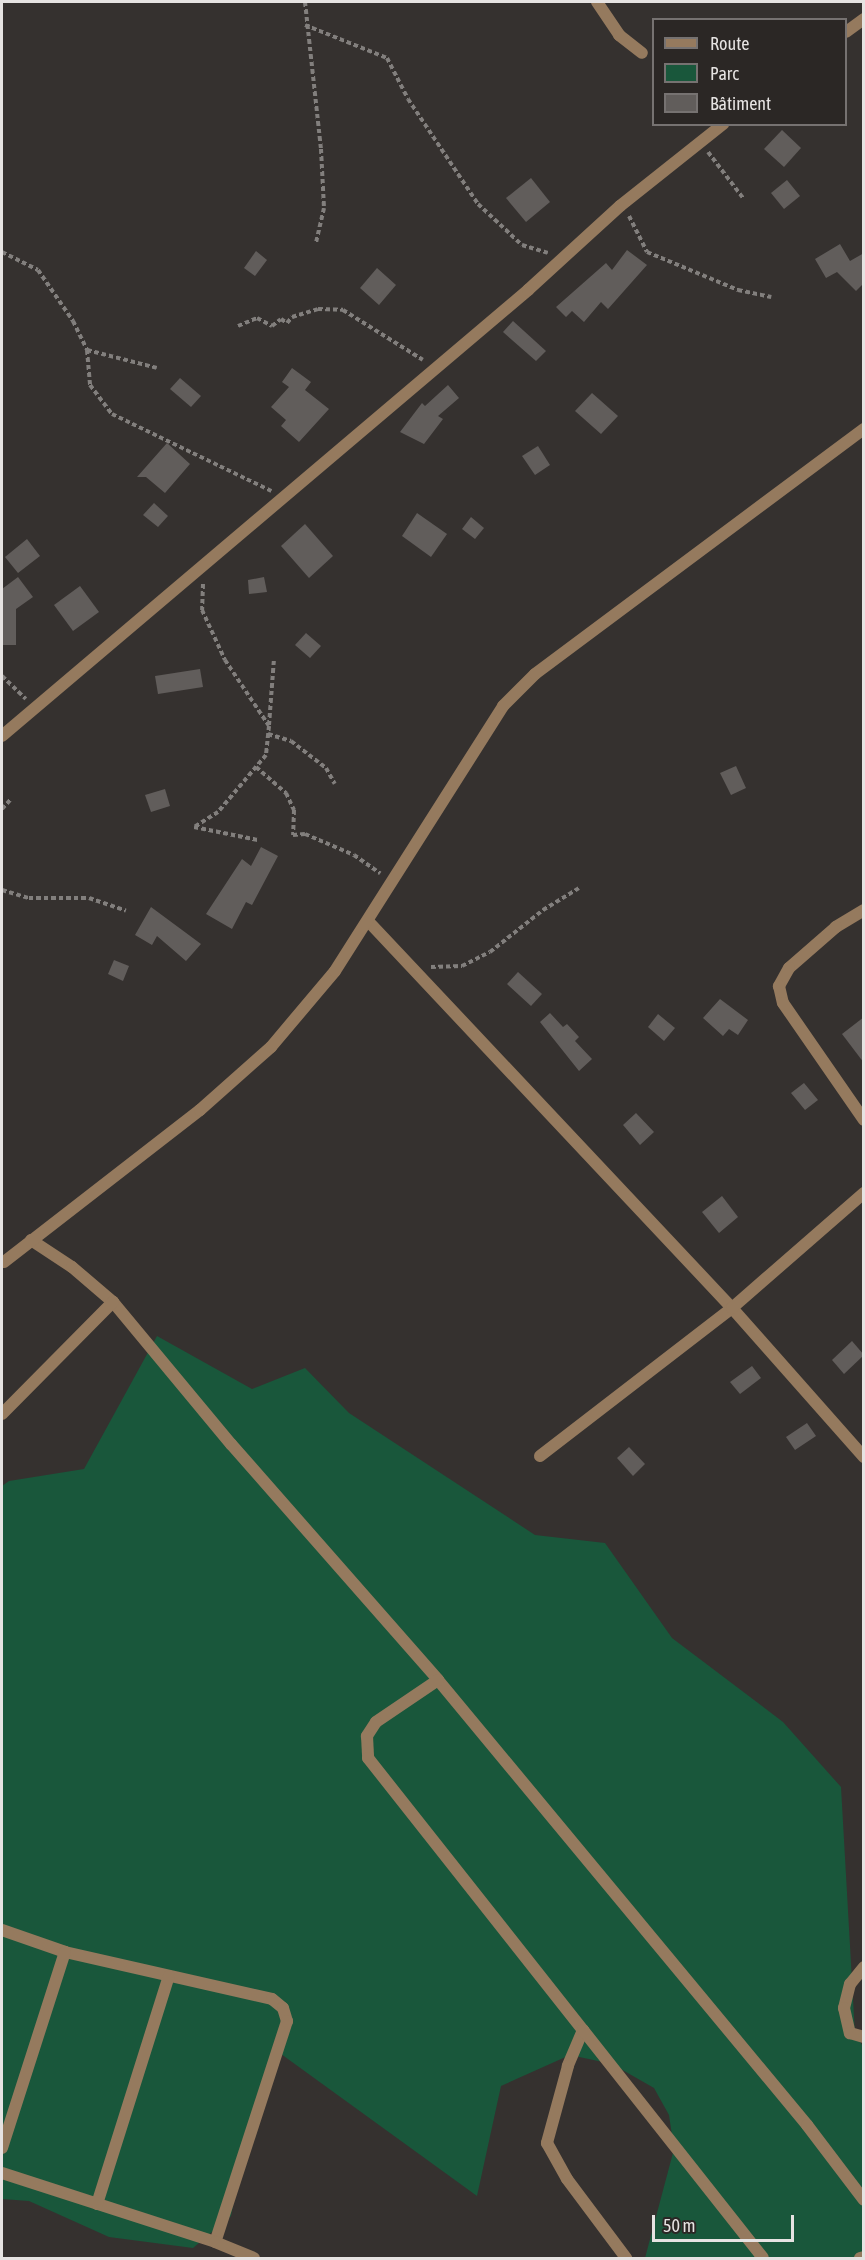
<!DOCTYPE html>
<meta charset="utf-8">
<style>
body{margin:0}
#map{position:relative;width:865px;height:2260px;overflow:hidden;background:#35312f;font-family:"Asap Condensed",sans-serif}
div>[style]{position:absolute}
.green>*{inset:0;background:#19573b}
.building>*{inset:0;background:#615d5b}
.path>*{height:4px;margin-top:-2px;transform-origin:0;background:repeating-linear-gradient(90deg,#827f7d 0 4.5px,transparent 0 7.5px)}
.street>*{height:12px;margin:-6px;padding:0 6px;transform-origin:6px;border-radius:6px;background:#957a5e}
span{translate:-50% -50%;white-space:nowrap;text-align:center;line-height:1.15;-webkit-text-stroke:6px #2b2725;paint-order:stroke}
.frame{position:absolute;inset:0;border:3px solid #e6e3e2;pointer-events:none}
.legend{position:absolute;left:652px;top:18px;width:195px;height:108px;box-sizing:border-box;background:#2b2725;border:2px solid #767271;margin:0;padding:8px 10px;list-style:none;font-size:18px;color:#e6e3e2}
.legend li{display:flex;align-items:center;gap:12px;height:30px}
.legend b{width:30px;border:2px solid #767271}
.scale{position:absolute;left:652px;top:2215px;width:142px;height:27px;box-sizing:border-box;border:3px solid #e6e3e2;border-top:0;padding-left:8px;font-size:18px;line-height:21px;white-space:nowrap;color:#e6e3e2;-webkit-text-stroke:4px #2b2725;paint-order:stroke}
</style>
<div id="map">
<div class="green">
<i style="clip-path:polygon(157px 1336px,252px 1389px,305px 1368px,349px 1413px,535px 1535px,605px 1543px,672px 1638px,783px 1722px,841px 1787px,855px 2034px,864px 2048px,863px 2258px,645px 2258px,674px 2149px,669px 2115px,654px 2088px,612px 2064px,570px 2055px,501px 2086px,477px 2196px,281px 2054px,249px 2121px,231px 2216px,193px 2248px,109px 2237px,29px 2201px,2px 2199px,2px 1486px,9px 1481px,84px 1469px)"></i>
</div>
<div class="building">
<i style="clip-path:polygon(782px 130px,801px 148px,784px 167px,764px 149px)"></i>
<i style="clip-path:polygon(531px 178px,550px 202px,526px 222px,506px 198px)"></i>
<i style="clip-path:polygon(787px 180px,800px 196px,784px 209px,771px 193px)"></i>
<i style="clip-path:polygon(840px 244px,850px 261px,864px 253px,864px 283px,856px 291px,837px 272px,826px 278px,815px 259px)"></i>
<i style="clip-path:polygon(627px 250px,647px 265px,608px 309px,601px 302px,584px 322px,572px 311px,566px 317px,556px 307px,606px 263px,612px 270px)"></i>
<i style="clip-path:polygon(256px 251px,267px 260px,255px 276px,244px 268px)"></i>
<i style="clip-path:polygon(377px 268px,396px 285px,379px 305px,360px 288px)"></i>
<i style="clip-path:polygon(513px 321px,546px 351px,536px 361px,503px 332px)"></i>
<i style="clip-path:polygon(292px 368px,311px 382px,305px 390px,329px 409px,299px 442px,281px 426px,286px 420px,271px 407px,289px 387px,282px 382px)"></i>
<i style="clip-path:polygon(180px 378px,201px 396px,191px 407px,170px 389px)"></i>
<i style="clip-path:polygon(448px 385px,459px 398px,438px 416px,443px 419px,424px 444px,400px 432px,422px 403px,425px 406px)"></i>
<i style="clip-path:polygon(592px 393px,618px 416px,601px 434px,575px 411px)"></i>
<i style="clip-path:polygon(167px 443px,190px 464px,165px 493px,146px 477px,137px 477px)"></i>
<i style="clip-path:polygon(538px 446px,550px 465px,535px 475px,522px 456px)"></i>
<i style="clip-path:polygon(154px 503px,168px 516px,158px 527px,143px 515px)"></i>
<i style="clip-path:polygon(417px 513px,447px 534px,431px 557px,402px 536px)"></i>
<i style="clip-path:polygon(471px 517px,484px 528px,475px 539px,462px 529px)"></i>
<i style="clip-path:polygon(305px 524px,333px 556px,309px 578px,281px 546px)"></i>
<i style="clip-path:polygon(27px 539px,40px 556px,18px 573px,5px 557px)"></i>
<i style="clip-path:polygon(18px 577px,33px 597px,16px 609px,16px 645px,2px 645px,2px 589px)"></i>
<i style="clip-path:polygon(264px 577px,267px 592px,249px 594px,248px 580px)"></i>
<i style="clip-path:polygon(80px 586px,99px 612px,73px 631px,54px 605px)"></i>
<i style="clip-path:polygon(306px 633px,321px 646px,310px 658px,295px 645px)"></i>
<i style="clip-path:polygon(200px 669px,203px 687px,158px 694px,155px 676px)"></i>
<i style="clip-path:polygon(736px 766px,746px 788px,731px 795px,720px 773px)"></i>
<i style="clip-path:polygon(165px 789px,170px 806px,151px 812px,145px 795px)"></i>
<i style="clip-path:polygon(261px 847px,278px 856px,252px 905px,246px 902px,232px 929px,206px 914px,242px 859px,251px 866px)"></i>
<i style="clip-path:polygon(151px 907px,201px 944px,186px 961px,157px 936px,152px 945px,135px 935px)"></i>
<i style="clip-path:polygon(114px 960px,129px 966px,123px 981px,108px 974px)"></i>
<i style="clip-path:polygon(518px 972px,542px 994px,531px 1006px,507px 984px)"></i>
<i style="clip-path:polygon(720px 999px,748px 1020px,738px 1035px,729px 1029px,723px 1036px,703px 1018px)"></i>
<i style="clip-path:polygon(550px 1013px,563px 1027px,567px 1024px,579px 1037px,575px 1041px,592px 1059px,579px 1071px,540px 1022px)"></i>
<i style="clip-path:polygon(658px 1014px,675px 1028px,664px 1041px,648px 1027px)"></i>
<i style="clip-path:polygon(864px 1017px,864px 1063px,842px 1034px)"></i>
<i style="clip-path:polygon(804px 1083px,818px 1100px,805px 1110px,791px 1093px)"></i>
<i style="clip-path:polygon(636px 1113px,654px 1132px,640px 1145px,623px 1125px)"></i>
<i style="clip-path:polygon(722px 1196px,738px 1217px,719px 1233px,702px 1212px)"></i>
<i style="clip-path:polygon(852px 1341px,864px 1355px,844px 1374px,832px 1360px)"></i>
<i style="clip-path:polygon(752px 1366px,761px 1378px,740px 1394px,730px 1382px)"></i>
<i style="clip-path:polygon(807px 1423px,816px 1436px,795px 1450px,786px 1437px)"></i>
<i style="clip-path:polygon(629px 1447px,645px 1464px,633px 1476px,617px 1458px)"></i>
</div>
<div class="path">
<i style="left:305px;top:2px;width:148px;rotate:83.8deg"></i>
<i style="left:321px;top:149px;width:59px;rotate:87.1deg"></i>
<i style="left:324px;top:208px;width:35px;rotate:103deg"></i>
<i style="left:305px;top:25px;width:88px;rotate:21.9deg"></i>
<i style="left:387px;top:58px;width:46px;rotate:62.9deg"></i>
<i style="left:408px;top:99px;width:126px;rotate:56.3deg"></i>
<i style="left:478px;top:204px;width:60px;rotate:43deg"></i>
<i style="left:522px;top:245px;width:27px;rotate:17deg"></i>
<i style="left:708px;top:152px;width:58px;rotate:52.7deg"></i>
<i style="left:629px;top:216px;width:40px;rotate:63.4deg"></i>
<i style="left:647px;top:252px;width:99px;rotate:22.7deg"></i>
<i style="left:738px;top:290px;width:34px;rotate:12deg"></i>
<i style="left:2px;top:252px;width:40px;rotate:26.6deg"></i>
<i style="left:38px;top:270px;width:62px;rotate:55.5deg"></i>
<i style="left:73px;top:321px;width:32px;rotate:64deg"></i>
<i style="left:87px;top:350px;width:72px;rotate:14.4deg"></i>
<i style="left:238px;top:326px;width:21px;rotate:-23deg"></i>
<i style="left:257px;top:318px;width:17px;rotate:28deg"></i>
<i style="left:272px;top:326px;width:11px;rotate:-38deg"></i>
<i style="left:281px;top:319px;width:7px;rotate:34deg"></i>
<i style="left:287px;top:323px;width:8px;rotate:-50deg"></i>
<i style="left:292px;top:317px;width:27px;rotate:-17deg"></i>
<i style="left:318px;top:309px;width:25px;rotate:2deg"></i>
<i style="left:343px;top:310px;width:94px;rotate:32deg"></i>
<i style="left:87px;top:350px;width:35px;rotate:85deg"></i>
<i style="left:90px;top:385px;width:36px;rotate:53deg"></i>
<i style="left:112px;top:414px;width:177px;rotate:25.8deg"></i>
<i style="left:203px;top:584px;width:26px;rotate:92deg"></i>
<i style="left:202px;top:610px;width:55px;rotate:65.3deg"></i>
<i style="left:225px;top:660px;width:79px;rotate:56.3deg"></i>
<i style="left:269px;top:726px;width:29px;rotate:96deg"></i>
<i style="left:266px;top:755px;width:75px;rotate:130.1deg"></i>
<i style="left:218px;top:812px;width:28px;rotate:148deg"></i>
<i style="left:194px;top:827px;width:65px;rotate:11.5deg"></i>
<i style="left:2px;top:676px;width:33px;rotate:44deg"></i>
<i style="left:269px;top:725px;width:66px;rotate:-85.7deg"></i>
<i style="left:268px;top:734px;width:24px;rotate:17deg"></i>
<i style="left:291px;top:741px;width:44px;rotate:37.6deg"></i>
<i style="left:326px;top:768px;width:18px;rotate:61deg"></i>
<i style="left:256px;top:767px;width:40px;rotate:41deg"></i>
<i style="left:286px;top:793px;width:19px;rotate:65deg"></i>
<i style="left:294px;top:810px;width:25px;rotate:92deg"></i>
<i style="left:293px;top:835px;width:12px;rotate:-5deg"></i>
<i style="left:305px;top:834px;width:53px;rotate:23.2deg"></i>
<i style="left:354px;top:855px;width:32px;rotate:35deg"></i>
<i style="left:2px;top:809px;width:12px;rotate:-48deg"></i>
<i style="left:2px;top:890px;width:28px;rotate:17deg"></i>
<i style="left:29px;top:898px;width:60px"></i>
<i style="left:89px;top:898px;width:39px;rotate:19deg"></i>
<i style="left:431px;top:967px;width:31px;rotate:-2deg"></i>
<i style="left:462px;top:966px;width:31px;rotate:-27deg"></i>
<i style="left:490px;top:952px;width:68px;rotate:-38.4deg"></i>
<i style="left:543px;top:910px;width:42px;rotate:-31.4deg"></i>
</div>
<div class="street">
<i style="left:597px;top:2px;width:40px;rotate:56deg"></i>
<i style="left:619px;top:35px;width:29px;rotate:38deg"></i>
<i style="left:846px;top:32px;width:22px;rotate:-36deg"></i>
<i style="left:2px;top:736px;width:690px;rotate:-40.29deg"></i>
<i style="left:528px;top:290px;width:125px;rotate:-42.4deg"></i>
<i style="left:620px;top:206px;width:132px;rotate:-38.5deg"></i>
<i style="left:864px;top:910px;width:33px;rotate:149deg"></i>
<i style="left:836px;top:927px;width:62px;rotate:138.9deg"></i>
<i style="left:789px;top:968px;width:21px;rotate:119deg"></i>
<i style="left:779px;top:986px;width:17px;rotate:77deg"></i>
<i style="left:783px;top:1003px;width:142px;rotate:55.3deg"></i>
<i style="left:368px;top:921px;width:531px;rotate:46.75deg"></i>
<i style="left:732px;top:1308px;width:199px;rotate:48.5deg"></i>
<i style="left:31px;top:1240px;width:49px;rotate:33.4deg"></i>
<i style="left:72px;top:1267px;width:54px;rotate:40.5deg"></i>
<i style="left:113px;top:1302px;width:185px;rotate:50.3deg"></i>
<i style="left:231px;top:1444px;width:314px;rotate:48.7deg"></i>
<i style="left:438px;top:1680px;width:578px;rotate:50.33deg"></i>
<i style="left:807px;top:2125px;width:94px;rotate:52.8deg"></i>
<i style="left:4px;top:1262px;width:248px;rotate:-37.8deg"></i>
<i style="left:200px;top:1110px;width:95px;rotate:-41.6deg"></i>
<i style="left:271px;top:1047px;width:99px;rotate:-49.9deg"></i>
<i style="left:335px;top:971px;width:314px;rotate:-57.6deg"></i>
<i style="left:503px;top:706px;width:45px;rotate:-45deg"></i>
<i style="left:535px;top:674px;width:410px;rotate:-36.7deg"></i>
<i style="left:2px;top:1414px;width:158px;rotate:-45.3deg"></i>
<i style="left:540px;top:1456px;width:242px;rotate:-37.6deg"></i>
<i style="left:732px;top:1308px;width:175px;rotate:-41.1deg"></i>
<i style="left:438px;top:1680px;width:75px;rotate:145.9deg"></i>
<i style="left:376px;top:1722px;width:17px;rotate:123deg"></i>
<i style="left:367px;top:1736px;width:22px;rotate:87deg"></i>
<i style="left:368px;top:1758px;width:347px;rotate:51.7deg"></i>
<i style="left:583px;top:2030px;width:39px;rotate:113deg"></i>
<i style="left:568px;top:2066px;width:80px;rotate:105.3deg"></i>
<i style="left:547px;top:2143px;width:41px;rotate:60.9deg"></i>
<i style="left:567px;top:2179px;width:99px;rotate:53.2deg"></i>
<i style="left:2px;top:1930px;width:67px;rotate:19.2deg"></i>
<i style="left:65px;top:1952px;width:212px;rotate:12.8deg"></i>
<i style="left:272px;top:1999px;width:14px;rotate:39deg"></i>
<i style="left:283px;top:2008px;width:14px;rotate:73deg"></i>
<i style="left:287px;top:2021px;width:232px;rotate:108deg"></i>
<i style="left:864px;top:1967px;width:22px;rotate:129deg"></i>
<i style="left:850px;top:1984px;width:25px;rotate:104deg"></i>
<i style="left:844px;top:2008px;width:26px;rotate:77deg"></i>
<i style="left:850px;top:2033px;width:15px;rotate:16deg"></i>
<i style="left:583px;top:2030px;width:290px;rotate:51.7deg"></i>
<i style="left:2px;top:2148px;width:206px;rotate:-72.2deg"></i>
<i style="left:2px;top:2173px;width:224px;rotate:17.9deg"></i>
<i style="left:215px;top:2242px;width:42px;rotate:22.3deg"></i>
<i style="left:97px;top:2204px;width:239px;rotate:-72.5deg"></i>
<i style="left:860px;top:2258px;width:4px;rotate:-14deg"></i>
</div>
<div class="frame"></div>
<ul class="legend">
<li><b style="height:8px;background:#957a5e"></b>Route</li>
<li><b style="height:16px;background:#19573b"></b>Parc</li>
<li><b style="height:16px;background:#615d5b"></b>Bâtiment</li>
</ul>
<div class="scale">50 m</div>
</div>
